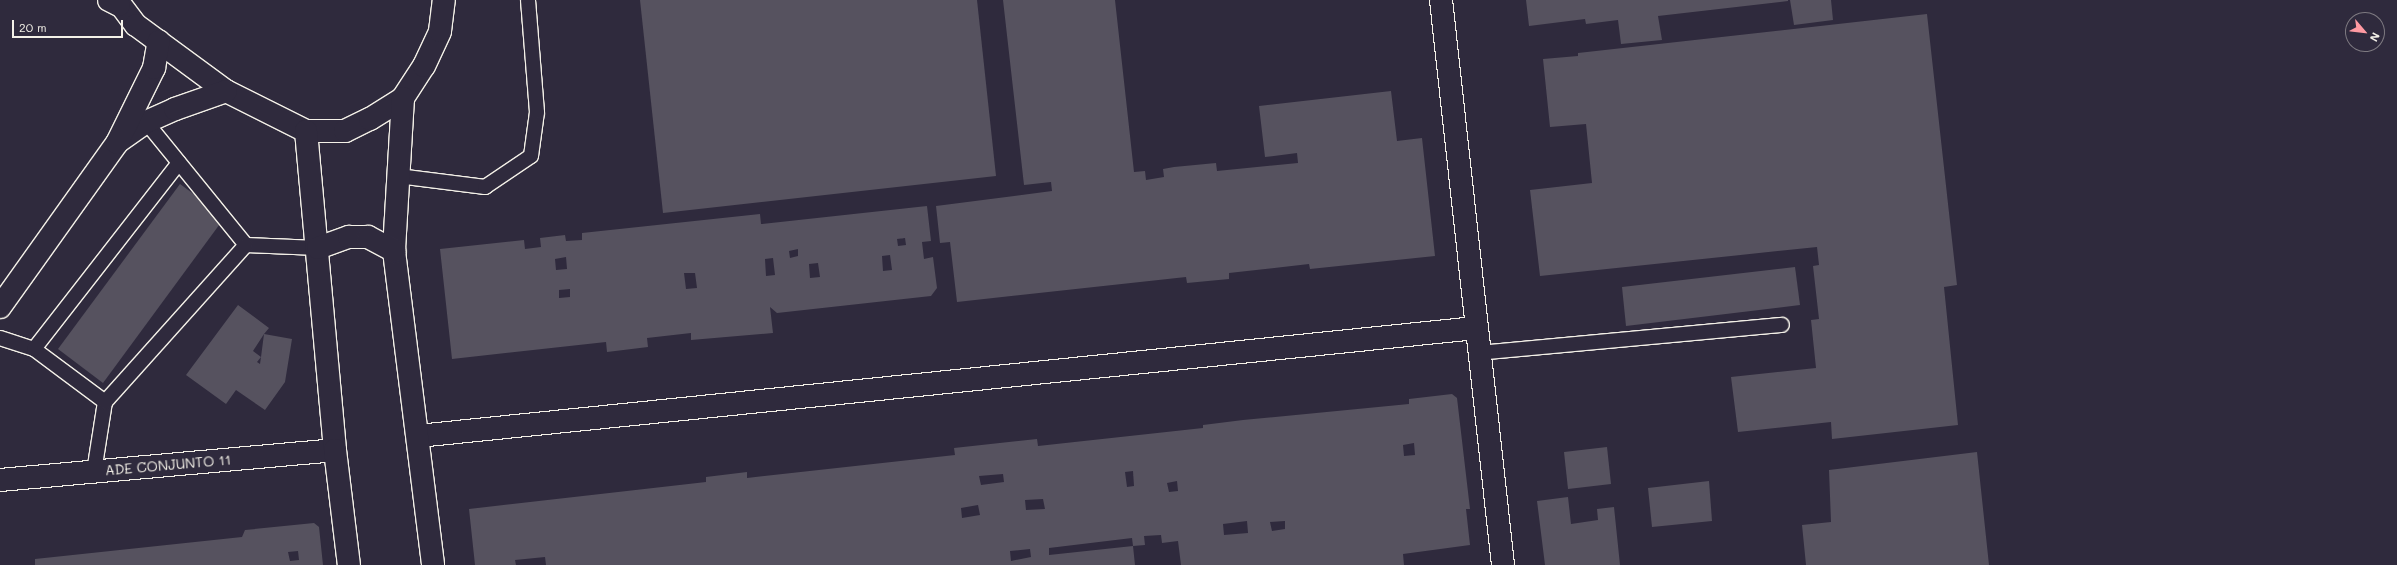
<!DOCTYPE html>
<style>
body{margin:0}
#map{position:relative;width:2397px;height:565px;overflow:hidden;background:#2f2a3d;font-family:Mali,sans-serif}
div>[style]{position:absolute}
.building>*{inset:0;background:#56525f}
.roads{filter:drop-shadow(1px 0 #f4f1e8) drop-shadow(-1px 0 #f4f1e8) drop-shadow(0 1px #f4f1e8) drop-shadow(0 -1px #f4f1e8)}
.lane>*{height:14px;margin:-7px;padding:0 7px;transform-origin:7px;border-radius:7px;background:#2f2a3d}
.street>*{height:22px;margin:-11px;padding:0 11px;transform-origin:11px;border-radius:11px;background:#2f2a3d}
.secondary>*{height:22px;margin:-11px;padding:0 11px;transform-origin:11px;border-radius:11px;background:#2f2a3d}
.highway>*{height:22px;margin:-11px;padding:0 11px;transform-origin:11px;border-radius:11px;background:#2f2a3d}
span{translate:-50% -50%;white-space:nowrap;text-align:center;line-height:1.15;-webkit-text-stroke:3.5px #2f2a3d;paint-order:stroke}
.street-label{font-size:14px;color:#f4f1e8}
.north{position:absolute;left:2345px;top:12px;width:40px;height:40px;box-sizing:border-box;background:#2f2a3d;border:1px solid #7e7a81;border-radius:50%;rotate:118deg;font-size:11px;font-weight:700;line-height:16px;text-align:center;color:#f4f1e8}
.north::after{content:'';display:block;margin:auto;width:14px;height:18px;background:#ff9aa2;clip-path:polygon(50% 0,100% 100%,50% 72%,0 100%)}
.scale{position:absolute;left:12px;top:20px;width:111px;height:18px;box-sizing:border-box;border:2px solid #f4f1e8;border-top:0;padding-left:5px;font-size:12px;line-height:14px;white-space:nowrap;color:#f4f1e8;-webkit-text-stroke:3px #2f2a3d;paint-order:stroke}
</style>
<div id="map">
<div class="building">
<i style="clip-path:polygon(640px 0,977px 0,996px 176px,663px 213px)"></i>
<i style="clip-path:polygon(1003px 0,1115px 0,1134px 172px,1145px 171px,1146px 180px,1164px 177px,1163px 169px,1174px 167px,1216px 163px,1217px 171px,1298px 163px,1297px 153px,1265px 157px,1259px 106px,1391px 91px,1397px 141px,1422px 138px,1435px 256px,1310px 269px,1309px 264px,1229px 273px,1229px 279px,1187px 283px,1186px 277px,957px 302px,950px 242px,940px 243px,936px 206px,1052px 191px,1051px 182px,1024px 185px)"></i>
<i style="clip-path:polygon(1526px 0,1788px 0,1788px 1px,1658px 16px,1662px 40px,1621px 44px,1618px 20px,1586px 24px,1585px 19px,1529px 26px)"></i>
<i style="clip-path:polygon(1790px 0,1831px 0,1833px 20px,1794px 25px)"></i>
<i style="clip-path:polygon(1927px 14px,1957px 285px,1944px 287px,1958px 425px,1832px 439px,1831px 422px,1738px 432px,1731px 377px,1816px 368px,1811px 320px,1819px 319px,1813px 266px,1819px 265px,1817px 247px,1540px 276px,1530px 190px,1592px 183px,1586px 124px,1550px 127px,1543px 59px,1578px 56px,1578px 53px)"></i>
<i style="clip-path:polygon(180px 184px,225px 217px,103px 383px,58px 349px)"></i>
<i style="clip-path:polygon(evenodd,927px 206px,931px 241px,922px 242px,924px 259px,933px 257px,937px 288px,931px 296px,777px 313px,770px 307px,773px 333px,691px 340px,691px 333px,647px 338px,648px 347px,607px 352px,606px 342px,452px 359px,440px 249px,524px 240px,525px 249px,541px 247px,540px 238px,565px 235px,566px 241px,582px 240px,582px 233px,760px 214px,761px 224px,927px 206px,905px 238px,906px 245px,898px 246px,897px 239px,905px 238px,927px 206px,798px 249px,798px 256px,790px 258px,789px 251px,798px 249px,927px 206px,890px 255px,892px 270px,883px 271px,882px 256px,890px 255px,927px 206px,566px 257px,567px 269px,556px 270px,555px 259px,566px 257px,927px 206px,773px 258px,775px 275px,766px 276px,765px 259px,773px 258px,927px 206px,818px 263px,820px 277px,810px 278px,809px 264px,818px 263px,927px 206px,684px 273px,695px 273px,697px 288px,686px 289px,684px 273px,927px 206px,570px 289px,570px 297px,559px 298px,559px 290px,570px 289px)"></i>
<i style="clip-path:polygon(1795px 267px,1800px 305px,1626px 326px,1622px 287px)"></i>
<i style="clip-path:polygon(238px 305px,269px 328px,264px 334px,253px 351px,261px 357px,257px 362px,260px 364px,261px 357px,264px 334px,292px 339px,285px 382px,265px 410px,236px 390px,226px 404px,186px 375px)"></i>
<i style="clip-path:polygon(evenodd,1452px 394px,1457px 398px,1470px 509px,1466px 509px,1470px 545px,1403px 554px,1404px 565px,1181px 565px,1178px 541px,1162px 543px,1161px 535px,1144px 536px,1145px 545px,1133px 546px,1132px 538px,1049px 548px,1049px 555px,1133px 546px,1135px 565px,546px 565px,545px 557px,515px 560px,516px 565px,475px 565px,469px 509px,706px 482px,706px 477px,747px 472px,747px 478px,955px 455px,954px 448px,1037px 439px,1038px 446px,1203px 428px,1203px 425px,1243px 420px,1409px 404px,1409px 399px,1452px 394px,1414px 443px,1415px 455px,1404px 456px,1403px 445px,1414px 443px,1452px 394px,1133px 471px,1134px 486px,1127px 487px,1125px 472px,1133px 471px,1452px 394px,1003px 474px,1004px 482px,981px 485px,979px 476px,1003px 474px,1452px 394px,1177px 481px,1178px 491px,1169px 492px,1167px 483px,1177px 481px,1452px 394px,1043px 499px,1045px 509px,1026px 510px,1025px 500px,1043px 499px,1452px 394px,978px 505px,980px 515px,962px 518px,961px 508px,978px 505px,1452px 394px,1247px 521px,1248px 533px,1224px 535px,1223px 524px,1247px 521px,1452px 394px,1285px 521px,1285px 529px,1272px 531px,1270px 522px,1285px 521px,1452px 394px,1030px 549px,1031px 557px,1011px 561px,1010px 551px,1030px 549px)"></i>
<i style="clip-path:polygon(1607px 447px,1611px 484px,1568px 489px,1564px 452px)"></i>
<i style="clip-path:polygon(1977px 452px,1989px 565px,1806px 565px,1802px 525px,1831px 522px,1829px 470px)"></i>
<i style="clip-path:polygon(1709px 481px,1712px 521px,1652px 527px,1648px 488px)"></i>
<i style="clip-path:polygon(1568px 497px,1571px 524px,1598px 520px,1597px 509px,1614px 507px,1620px 565px,1545px 565px,1537px 501px)"></i>
<i style="clip-path:polygon(evenodd,314px 523px,319px 527px,323px 565px,35px 565px,35px 559px,242px 537px,245px 530px,314px 523px,298px 551px,299px 560px,290px 561px,288px 552px,298px 551px)"></i>
</div>
<div class="roads">
<div class="lane">
<i style="left:146px;top:122px;width:159px;rotate:50.9deg"></i>
<i style="left:246px;top:245px;width:72px;rotate:2.4deg"></i>
<i style="left:398px;top:176px;width:88px;rotate:7.2deg"></i>
<i style="left:485px;top:187px;width:55px;rotate:-34deg"></i>
<i style="left:531px;top:156px;width:44px;rotate:-82.2deg"></i>
<i style="left:537px;top:112px;width:112px;rotate:-94.6deg"></i>
<i style="left:0;top:338px;width:36px;rotate:18deg"></i>
<i style="left:34px;top:349px;width:89px;rotate:36.7deg"></i>
<i style="left:34px;top:349px;width:236px;rotate:-52.1deg"></i>
<i style="left:1478px;top:353px;width:305px;rotate:-5.3deg"></i>
<i style="left:94px;top:472px;width:71px;rotate:-81.1deg"></i>
<i style="left:105px;top:402px;width:211px;rotate:-48.1deg"></i>
</div>
<div class="street">
<i style="left:418px;top:436px;width:1063px;rotate:-5.83deg"></i>
<i style="left:0;top:480px;width:336px;rotate:-5.1deg"></i>
</div>
<div class="secondary">
<i style="left:117px;top:0;width:31px;rotate:53deg"></i>
<i style="left:136px;top:25px;width:112px;rotate:36.3deg"></i>
<i style="left:226px;top:91px;width:89px;rotate:26.6deg"></i>
<i style="left:306px;top:131px;width:39px"></i>
<i style="left:345px;top:131px;width:28px;rotate:-26deg"></i>
<i style="left:370px;top:119px;width:39px;rotate:-32deg"></i>
<i style="left:403px;top:98px;width:38px;rotate:-57deg"></i>
<i style="left:424px;top:66px;width:38px;rotate:-65deg"></i>
<i style="left:440px;top:31px;width:31px;rotate:-83deg"></i>
<i style="left:1441px;top:0;width:568px;rotate:83.74deg"></i>
<i style="left:403px;top:98px;width:153px;rotate:93.4deg"></i>
<i style="left:394px;top:251px;width:316px;rotate:82.9deg"></i>
<i style="left:306px;top:131px;width:320px;rotate:84.8deg"></i>
<i style="left:335px;top:450px;width:116px;rotate:83.1deg"></i>
<i style="left:119px;top:141px;width:33px;rotate:-35deg"></i>
<i style="left:146px;top:122px;width:32px;rotate:-24deg"></i>
<i style="left:175px;top:109px;width:54px;rotate:-19.4deg"></i>
<i style="left:318px;top:248px;width:33px;rotate:-20deg"></i>
<i style="left:349px;top:237px;width:19px"></i>
<i style="left:368px;top:237px;width:30px;rotate:28deg"></i>
<i style="left:0;top:307px;width:201px;rotate:-54.5deg"></i>
<i style="left:117px;top:143px;width:84px;rotate:-63.7deg"></i>
<i style="left:154px;top:68px;width:27px;rotate:-80deg"></i>
</div>
<div class="highway">
<i style="left:109px;top:0;width:11px;rotate:27deg"></i>
</div>
</div>
<div class="street-label">
<span style="left:168px;top:465px;rotate:-5deg">ADE CONJUNTO 11</span>
</div>
<div class="north">N</div>
<div class="scale">20 m</div>
</div>
